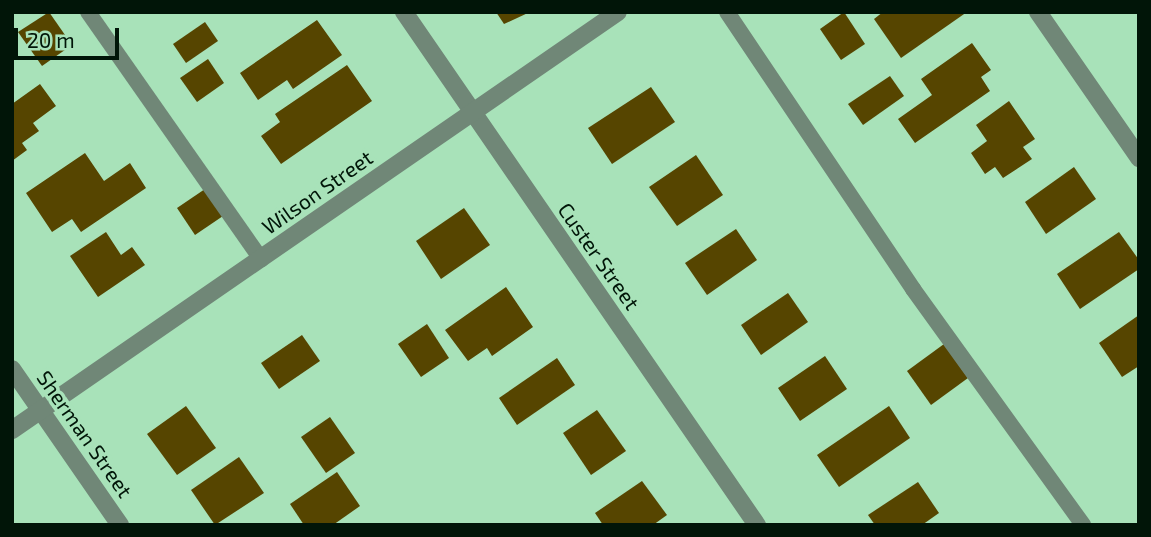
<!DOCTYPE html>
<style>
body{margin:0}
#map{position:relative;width:1151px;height:537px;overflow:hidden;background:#a8e2b9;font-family:"Exo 2",sans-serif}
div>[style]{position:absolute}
.building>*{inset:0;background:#564500}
.lane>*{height:16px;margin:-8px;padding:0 8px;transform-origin:8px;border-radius:8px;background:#708777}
.street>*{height:18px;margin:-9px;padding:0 9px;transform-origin:9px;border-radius:9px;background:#708777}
span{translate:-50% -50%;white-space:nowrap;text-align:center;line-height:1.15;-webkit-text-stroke:7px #a8e2b9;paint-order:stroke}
.street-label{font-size:21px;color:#011508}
.frame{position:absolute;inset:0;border:14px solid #011508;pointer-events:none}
.scale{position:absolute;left:14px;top:28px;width:105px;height:32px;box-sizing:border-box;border:4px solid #011508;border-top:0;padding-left:9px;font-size:21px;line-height:24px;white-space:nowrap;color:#011508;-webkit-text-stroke:5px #a8e2b9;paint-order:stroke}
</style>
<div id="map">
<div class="building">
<i style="clip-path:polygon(49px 12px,72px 45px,42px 66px,18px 32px)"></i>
<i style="clip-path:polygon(496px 12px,530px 12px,504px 24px)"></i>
<i style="clip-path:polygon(844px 12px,865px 44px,841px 60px,820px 29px)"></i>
<i style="clip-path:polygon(883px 12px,967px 12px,901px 58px,874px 19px)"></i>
<i style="clip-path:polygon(317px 20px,342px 55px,293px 89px,287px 80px,258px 100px,240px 73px)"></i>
<i style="clip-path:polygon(205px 22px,218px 41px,186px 63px,173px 44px)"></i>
<i style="clip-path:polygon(972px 43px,991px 70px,981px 77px,990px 91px,915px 143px,898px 119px,932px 95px,921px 79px)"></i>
<i style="clip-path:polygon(208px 59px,224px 83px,197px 102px,180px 78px)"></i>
<i style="clip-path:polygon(347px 65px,372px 101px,281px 164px,261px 136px,280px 122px,275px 114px)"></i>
<i style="clip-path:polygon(890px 76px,904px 96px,863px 125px,848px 104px)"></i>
<i style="clip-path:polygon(40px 84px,56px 106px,33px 123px,39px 131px,22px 143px,27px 150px,12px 161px,12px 104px)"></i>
<i style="clip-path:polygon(651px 87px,675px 122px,612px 164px,588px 128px)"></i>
<i style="clip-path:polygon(1009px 101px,1035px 139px,1023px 147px,1032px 159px,1003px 178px,995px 167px,985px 174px,971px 153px,987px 141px,976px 125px)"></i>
<i style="clip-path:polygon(85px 153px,104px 181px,130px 163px,146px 188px,81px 232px,72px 219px,52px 232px,26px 193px)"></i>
<i style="clip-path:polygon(696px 155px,723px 195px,677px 226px,649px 187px)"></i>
<i style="clip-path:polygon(1074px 167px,1096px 199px,1046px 234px,1025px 202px)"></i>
<i style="clip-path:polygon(205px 189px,223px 216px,195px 235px,177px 208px)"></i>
<i style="clip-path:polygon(464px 208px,490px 245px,441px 279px,416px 241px)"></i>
<i style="clip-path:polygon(736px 229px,757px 260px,707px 295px,685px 263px)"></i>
<i style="clip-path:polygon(106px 232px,121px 255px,132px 247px,145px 265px,98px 297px,70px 256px)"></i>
<i style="clip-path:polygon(1119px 232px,1139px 260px,1139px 269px,1080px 309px,1057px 274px)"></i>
<i style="clip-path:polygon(506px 287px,533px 327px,492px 356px,487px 348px,468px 361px,445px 330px)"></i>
<i style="clip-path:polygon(788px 293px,808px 322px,761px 355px,741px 325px)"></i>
<i style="clip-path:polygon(1139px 315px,1139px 366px,1122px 377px,1099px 343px)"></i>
<i style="clip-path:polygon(427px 324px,449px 358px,421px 377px,398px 344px)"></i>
<i style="clip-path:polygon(302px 335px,320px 361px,279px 389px,261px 363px)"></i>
<i style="clip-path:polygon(944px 344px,968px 378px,931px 405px,907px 371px)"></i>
<i style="clip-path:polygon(825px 356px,847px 389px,800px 421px,778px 388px)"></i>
<i style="clip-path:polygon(557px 358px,575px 385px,517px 425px,499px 398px)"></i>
<i style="clip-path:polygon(186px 406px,216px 448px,177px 475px,147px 434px)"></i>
<i style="clip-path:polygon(889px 406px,910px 438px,839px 487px,817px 455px)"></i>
<i style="clip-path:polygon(597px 410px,626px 451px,591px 475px,563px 433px)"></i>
<i style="clip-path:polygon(330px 417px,355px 453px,326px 473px,301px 437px)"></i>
<i style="clip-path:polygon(239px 457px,264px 493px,215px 525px,191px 490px)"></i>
<i style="clip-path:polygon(337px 472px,360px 506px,333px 525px,304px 525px,290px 504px)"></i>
<i style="clip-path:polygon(642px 481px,667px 515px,653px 525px,603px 525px,595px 513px)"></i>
<i style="clip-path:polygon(918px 482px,939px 513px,922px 525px,875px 525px,868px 515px)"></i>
</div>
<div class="lane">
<i style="left:88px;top:12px;width:302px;rotate:55deg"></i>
<i style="left:727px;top:12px;width:334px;rotate:56.1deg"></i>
<i style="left:913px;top:289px;width:291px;rotate:54.2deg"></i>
</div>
<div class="street">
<i style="left:404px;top:12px;width:623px;rotate:55.47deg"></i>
<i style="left:1038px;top:12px;width:178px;rotate:55.3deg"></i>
<i style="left:12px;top:369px;width:190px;rotate:55.3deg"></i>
<i style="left:12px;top:430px;width:736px;rotate:-34.6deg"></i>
</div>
<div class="street-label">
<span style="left:317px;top:192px;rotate:-35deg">Wilson Street</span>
<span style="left:599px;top:256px;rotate:55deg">Custer Street</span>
<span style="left:85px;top:434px;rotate:55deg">Sherman Street</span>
</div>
<div class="frame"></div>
<div class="scale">20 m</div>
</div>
